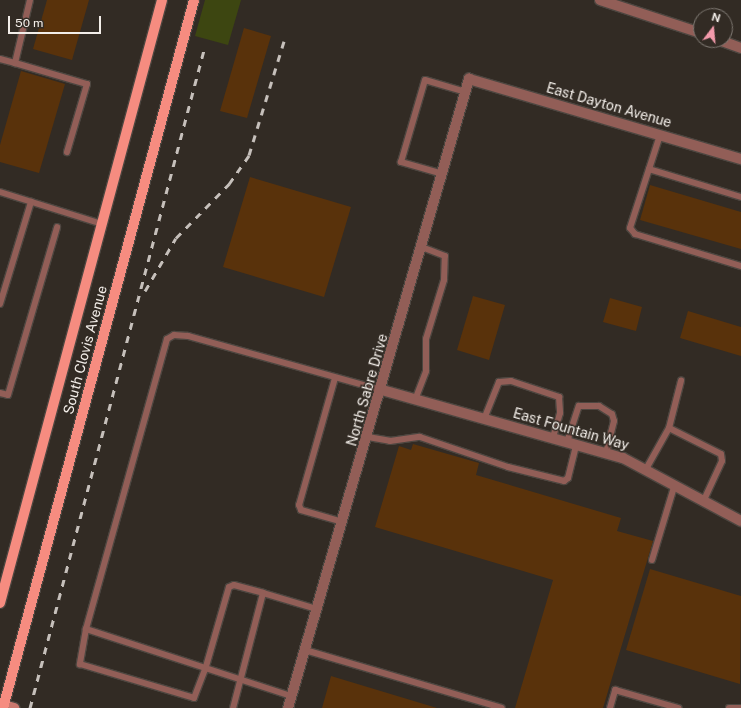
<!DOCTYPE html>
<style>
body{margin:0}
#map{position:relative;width:741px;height:708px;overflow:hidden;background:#322b24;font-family:"Public Sans",sans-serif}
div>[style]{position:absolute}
.green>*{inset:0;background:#3d4611}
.building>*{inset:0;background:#59320b}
.roads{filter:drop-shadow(1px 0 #4d4640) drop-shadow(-1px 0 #4d4640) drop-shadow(0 1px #4d4640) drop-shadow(0 -1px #4d4640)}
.service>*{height:6px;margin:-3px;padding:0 3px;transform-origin:3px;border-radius:3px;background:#925e57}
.minor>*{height:10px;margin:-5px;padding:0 5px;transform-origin:5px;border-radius:5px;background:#925e57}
.secondary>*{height:10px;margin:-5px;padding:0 5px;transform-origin:5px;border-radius:5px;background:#ca786e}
.primary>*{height:10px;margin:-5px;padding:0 5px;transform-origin:5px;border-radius:5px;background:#f68c80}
.rail>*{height:3px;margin-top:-1.5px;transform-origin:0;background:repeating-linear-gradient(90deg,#c6c0bb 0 7px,transparent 0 14px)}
span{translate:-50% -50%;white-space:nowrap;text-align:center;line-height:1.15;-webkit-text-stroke:3px #322b24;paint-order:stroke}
.street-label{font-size:14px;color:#f3eee9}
.north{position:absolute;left:693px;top:8px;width:40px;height:40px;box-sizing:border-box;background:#322b24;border:1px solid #7f7973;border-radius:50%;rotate:16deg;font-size:11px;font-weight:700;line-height:16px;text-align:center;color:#f3eee9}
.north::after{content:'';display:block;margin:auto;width:14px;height:18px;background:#f39aab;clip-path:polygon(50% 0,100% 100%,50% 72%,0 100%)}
.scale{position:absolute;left:8px;top:16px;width:93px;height:18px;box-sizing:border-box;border:2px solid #f3eee9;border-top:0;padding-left:5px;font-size:12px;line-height:14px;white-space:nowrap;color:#f3eee9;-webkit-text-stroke:3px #322b24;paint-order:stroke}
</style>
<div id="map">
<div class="green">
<i style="clip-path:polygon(205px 0,241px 0,228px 45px,195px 36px)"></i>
</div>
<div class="building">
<i style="clip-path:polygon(47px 0,89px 0,72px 60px,33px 49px)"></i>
<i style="clip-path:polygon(244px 28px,271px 36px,247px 118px,220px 111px)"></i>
<i style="clip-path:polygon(21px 71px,65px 84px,39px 173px,0 162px,0 145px)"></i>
<i style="clip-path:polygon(250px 177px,351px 207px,324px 297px,223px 267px)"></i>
<i style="clip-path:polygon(650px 185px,741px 212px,741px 249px,640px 220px)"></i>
<i style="clip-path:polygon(473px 296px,505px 305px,489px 360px,457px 350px)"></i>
<i style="clip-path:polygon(610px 298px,642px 307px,636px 331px,603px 322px)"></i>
<i style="clip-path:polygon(688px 311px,741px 327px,741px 356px,680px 338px)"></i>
<i style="clip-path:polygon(413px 444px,479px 463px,476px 475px,621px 518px,617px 531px,653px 541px,603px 708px,515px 708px,553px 580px,375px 527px,399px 446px,411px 450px)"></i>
<i style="clip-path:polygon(650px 569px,741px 596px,740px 684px,626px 650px)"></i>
<i style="clip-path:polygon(331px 676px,437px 708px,322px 708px)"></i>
</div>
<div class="roads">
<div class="service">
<i style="left:30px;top:0;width:65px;rotate:103.4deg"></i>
<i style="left:15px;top:63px;width:75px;rotate:16.3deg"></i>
<i style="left:87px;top:84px;width:71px;rotate:106.4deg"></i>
<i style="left:0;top:59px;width:16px;rotate:15deg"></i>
<i style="left:649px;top:169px;width:36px;rotate:-72deg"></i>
<i style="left:443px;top:174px;width:44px;rotate:-164.1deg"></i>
<i style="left:401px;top:162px;width:85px;rotate:-73.7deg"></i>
<i style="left:425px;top:80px;width:43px;rotate:16.3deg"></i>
<i style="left:0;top:192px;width:107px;rotate:17.4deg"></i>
<i style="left:741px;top:197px;width:96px;rotate:-163.1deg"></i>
<i style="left:649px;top:169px;width:62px;rotate:107.9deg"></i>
<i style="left:630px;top:228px;width:8px;rotate:50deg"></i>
<i style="left:635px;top:234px;width:111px;rotate:16.8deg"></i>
<i style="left:0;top:304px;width:107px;rotate:-73.1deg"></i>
<i style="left:335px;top:378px;width:132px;rotate:105.8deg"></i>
<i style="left:299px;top:505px;width:5px;rotate:68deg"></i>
<i style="left:301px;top:510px;width:44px;rotate:15.9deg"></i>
<i style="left:0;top:393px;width:8px;rotate:14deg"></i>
<i style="left:8px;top:395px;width:175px;rotate:-73.7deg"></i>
<i style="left:415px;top:400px;width:31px;rotate:-69deg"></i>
<i style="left:426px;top:371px;width:32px;rotate:-90deg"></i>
<i style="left:426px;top:339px;width:62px;rotate:-73deg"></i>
<i style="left:444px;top:280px;width:24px;rotate:-88deg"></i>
<i style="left:445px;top:256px;width:25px;rotate:-159deg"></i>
<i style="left:484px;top:419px;width:40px;rotate:-68deg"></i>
<i style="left:499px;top:382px;width:12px;rotate:-5deg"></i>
<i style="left:511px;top:381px;width:51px;rotate:18.4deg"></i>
<i style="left:559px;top:397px;width:16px;rotate:86deg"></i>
<i style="left:560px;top:413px;width:26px;rotate:106deg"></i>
<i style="left:669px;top:428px;width:58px;rotate:26.6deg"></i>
<i style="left:721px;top:454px;width:7px;rotate:82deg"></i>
<i style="left:722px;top:461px;width:43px;rotate:114.8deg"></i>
<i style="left:368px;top:437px;width:22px;rotate:10deg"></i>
<i style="left:390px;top:441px;width:30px;rotate:-8deg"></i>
<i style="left:420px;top:437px;width:93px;rotate:18.8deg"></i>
<i style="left:508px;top:467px;width:58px;rotate:14deg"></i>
<i style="left:564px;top:481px;width:5px;rotate:-37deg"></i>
<i style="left:568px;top:478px;width:34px;rotate:-76deg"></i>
<i style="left:567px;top:442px;width:38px;rotate:-72deg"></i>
<i style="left:579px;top:406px;width:20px"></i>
<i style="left:599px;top:406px;width:15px;rotate:32deg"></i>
<i style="left:612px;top:414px;width:7px;rotate:74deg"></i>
<i style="left:614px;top:421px;width:33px;rotate:104deg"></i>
<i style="left:646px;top:469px;width:47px;rotate:-60.7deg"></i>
<i style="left:669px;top:428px;width:49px;rotate:-75.7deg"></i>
<i style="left:652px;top:560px;width:79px;rotate:-73.2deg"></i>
<i style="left:263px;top:593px;width:56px;rotate:16.5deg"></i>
<i style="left:86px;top:629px;width:36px;rotate:100deg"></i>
<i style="left:80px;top:664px;width:119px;rotate:16.6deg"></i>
<i style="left:194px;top:698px;width:30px;rotate:-69deg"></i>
<i style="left:205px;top:670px;width:86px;rotate:-73.9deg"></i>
<i style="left:229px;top:587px;width:5px;rotate:-22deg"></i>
<i style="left:234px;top:585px;width:30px;rotate:15deg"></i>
<i style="left:263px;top:593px;width:119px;rotate:104.6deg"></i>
<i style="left:305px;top:650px;width:205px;rotate:16.4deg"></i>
<i style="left:291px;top:696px;width:216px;rotate:-161.9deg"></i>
<i style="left:86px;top:629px;width:301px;rotate:-74.4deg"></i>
<i style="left:167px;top:339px;width:8px;rotate:-30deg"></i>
<i style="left:174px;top:335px;width:14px;rotate:4deg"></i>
<i style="left:188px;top:336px;width:201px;rotate:15.6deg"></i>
<i style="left:610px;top:708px;width:19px;rotate:-74deg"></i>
<i style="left:615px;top:690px;width:66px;rotate:15.9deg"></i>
<i style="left:729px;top:708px;width:12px"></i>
</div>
<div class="minor">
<i style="left:600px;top:0;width:106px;rotate:18.1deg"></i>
<i style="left:719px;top:40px;width:23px;rotate:20deg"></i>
<i style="left:382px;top:390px;width:250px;rotate:15.8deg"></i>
<i style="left:623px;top:458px;width:134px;rotate:28.1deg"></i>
<i style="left:288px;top:708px;width:655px;rotate:-73.95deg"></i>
<i style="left:469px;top:79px;width:284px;rotate:16.4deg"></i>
</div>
<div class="secondary">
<i style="left:0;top:704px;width:15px;rotate:16deg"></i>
</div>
<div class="primary">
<i style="left:0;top:603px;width:624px;rotate:-74.96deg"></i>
<i style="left:3px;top:708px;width:733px;rotate:-74.9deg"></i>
</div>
</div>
<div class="rail">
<i style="left:145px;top:291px;width:61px;rotate:-59.7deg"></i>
<i style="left:176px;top:238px;width:76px;rotate:-45.5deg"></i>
<i style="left:229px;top:184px;width:35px;rotate:-55deg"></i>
<i style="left:249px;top:155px;width:119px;rotate:-72.9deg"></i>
<i style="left:30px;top:708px;width:681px;rotate:-75.19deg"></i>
</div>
<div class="street-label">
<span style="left:609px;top:105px;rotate:16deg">East Dayton Avenue</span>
<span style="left:85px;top:350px;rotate:-75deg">South Clovis Avenue</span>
<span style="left:367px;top:390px;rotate:-74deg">North Sabre Drive</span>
<span style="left:571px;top:429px;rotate:16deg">East Fountain Way</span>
</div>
<div class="north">N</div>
<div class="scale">50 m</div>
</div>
